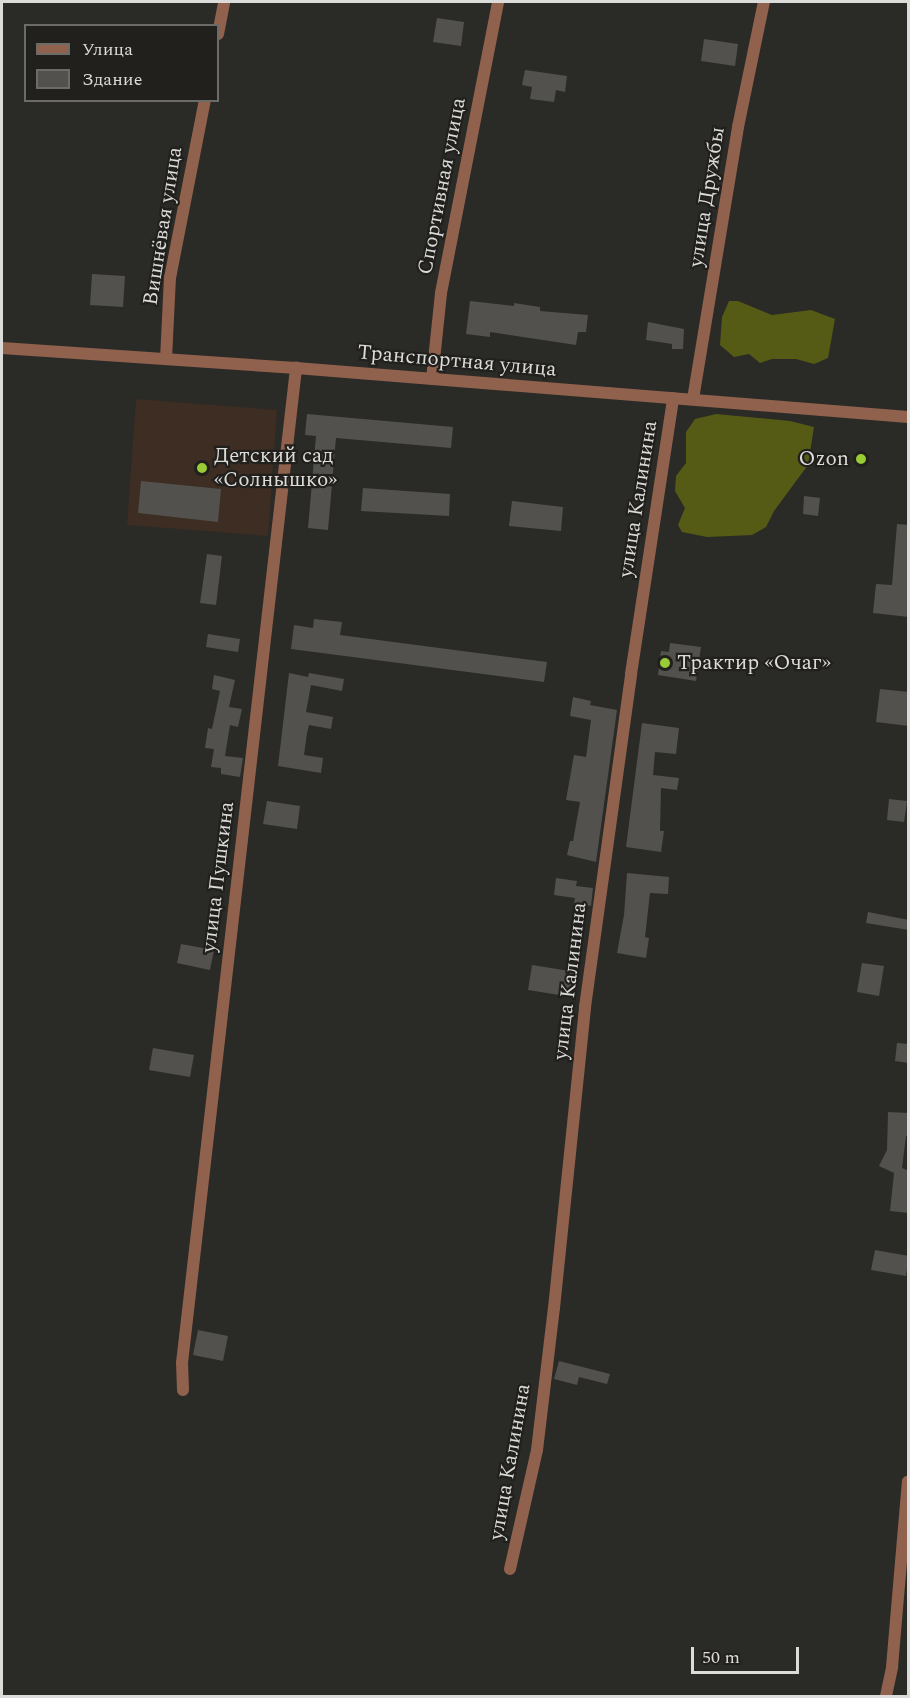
<!DOCTYPE html>
<meta charset="utf-8">
<style>
body{margin:0}
#map{position:relative;width:910px;height:1698px;overflow:hidden;background:#2a2a27;font-family:Spectral,serif}
div>[style]{position:absolute}
.education>*{inset:0;background:#3d2d22}
.forest>*{inset:0;background:#555b15}
.building>*{inset:0;background:#52514e}
.minor>*{height:12px;margin:-6px;padding:0 6px;transform-origin:6px;border-radius:6px;background:#90614d}
.tertiary>*{height:12px;margin:-6px;padding:0 6px;transform-origin:6px;border-radius:6px;background:#90614d}
.dots>*{width:16px;height:16px;translate:-50% -50%;box-sizing:border-box;border:3px solid #21201d;border-radius:50%}
span{translate:-50% -50%;white-space:nowrap;text-align:center;line-height:1.15;-webkit-text-stroke:4.5px #21201d;paint-order:stroke}
.street-label{font-size:21px;color:#dbdbd9}
.poi-label{font-size:21px;color:#dbdbd9}
.left{translate:0 -50%;text-align:left}
.right{translate:-100% -50%;text-align:right}
.frame{position:absolute;inset:0;border:3px solid #dbdbd9;pointer-events:none}
.legend{position:absolute;left:24px;top:24px;width:195px;height:78px;box-sizing:border-box;background:#21201d;border:2px solid #6b6b68;margin:0;padding:8px 10px;list-style:none;font-size:18px;color:#dbdbd9}
.legend li{display:flex;align-items:center;gap:12px;height:30px}
.legend b{width:30px;border:2px solid #6b6b68}
.scale{position:absolute;left:691px;top:1647px;width:108px;height:27px;box-sizing:border-box;border:3px solid #dbdbd9;border-top:0;padding-left:8px;font-size:18px;line-height:21px;white-space:nowrap;color:#dbdbd9;-webkit-text-stroke:4px #21201d;paint-order:stroke}
</style>
<div id="map">
<div class="education">
<i style="clip-path:polygon(136px 399px,277px 410px,268px 536px,127px 525px)"></i>
</div>
<div class="forest">
<i style="clip-path:polygon(729px 301px,738px 301px,772px 315px,811px 310px,835px 319px,828px 358px,814px 364px,796px 359px,772px 359px,760px 363px,749px 354px,734px 357px,720px 345px,722px 317px)"></i>
<i style="clip-path:polygon(716px 414px,790px 421px,814px 427px,808px 465px,774px 511px,766px 527px,752px 535px,707px 537px,682px 532px,678px 525px,685px 508px,675px 491px,676px 476px,686px 463px,686px 432px,695px 419px)"></i>
</div>
<div class="building">
<i style="clip-path:polygon(437px 18px,464px 22px,461px 46px,433px 42px)"></i>
<i style="clip-path:polygon(704px 39px,738px 44px,735px 66px,701px 61px)"></i>
<i style="clip-path:polygon(525px 70px,567px 76px,565px 92px,556px 90px,554px 102px,530px 99px,532px 87px,522px 85px)"></i>
<i style="clip-path:polygon(92px 274px,125px 276px,123px 307px,90px 305px)"></i>
<i style="clip-path:polygon(470px 301px,514px 306px,514px 303px,540px 307px,540px 311px,588px 315px,586px 332px,578px 332px,576px 345px,490px 332px,490px 337px,466px 334px)"></i>
<i style="clip-path:polygon(648px 322px,684px 329px,683px 349px,672px 349px,672px 344px,646px 340px)"></i>
<i style="clip-path:polygon(307px 414px,453px 427px,451px 448px,336px 438px,328px 530px,308px 528px,316px 436px,305px 435px)"></i>
<i style="clip-path:polygon(141px 481px,221px 489px,218px 522px,138px 513px)"></i>
<i style="clip-path:polygon(363px 488px,450px 494px,449px 516px,361px 511px)"></i>
<i style="clip-path:polygon(804px 496px,820px 498px,818px 516px,803px 514px)"></i>
<i style="clip-path:polygon(512px 501px,563px 507px,561px 531px,509px 526px)"></i>
<i style="clip-path:polygon(897px 524px,909px 525px,909px 617px,873px 613px,876px 584px,892px 585px)"></i>
<i style="clip-path:polygon(207px 554px,222px 556px,216px 605px,200px 603px)"></i>
<i style="clip-path:polygon(314px 619px,342px 622px,340px 635px,547px 662px,544px 682px,291px 649px,294px 625px,313px 628px)"></i>
<i style="clip-path:polygon(208px 634px,240px 639px,238px 652px,206px 647px)"></i>
<i style="clip-path:polygon(670px 643px,701px 647px,696px 681px,658px 675px,661px 651px,669px 652px)"></i>
<i style="clip-path:polygon(289px 673px,308px 677px,309px 673px,344px 679px,342px 691px,311px 685px,306px 712px,333px 717px,331px 729px,309px 725px,307px 733px,304px 755px,323px 758px,321px 773px,278px 766px)"></i>
<i style="clip-path:polygon(214px 675px,235px 680px,229px 707px,242px 709px,238px 727px,230px 725px,225px 756px,243px 758px,240px 777px,221px 774px,221px 768px,211px 767px,214px 749px,205px 748px,208px 728px,212px 729px,220px 691px,212px 689px)"></i>
<i style="clip-path:polygon(880px 689px,909px 692px,909px 726px,876px 722px)"></i>
<i style="clip-path:polygon(573px 697px,591px 701px,590px 705px,617px 710px,596px 862px,567px 855px,570px 841px,573px 841px,580px 802px,566px 800px,574px 755px,586px 757px,591px 720px,570px 716px)"></i>
<i style="clip-path:polygon(642px 723px,679px 728px,676px 754px,655px 752px,653px 775px,679px 778px,677px 790px,661px 788px,660px 831px,664px 831px,661px 852px,626px 847px)"></i>
<i style="clip-path:polygon(889px 799px,907px 801px,904px 822px,887px 820px)"></i>
<i style="clip-path:polygon(267px 801px,300px 806px,297px 829px,263px 824px)"></i>
<i style="clip-path:polygon(627px 873px,669px 877px,668px 894px,650px 893px,645px 937px,649px 938px,646px 958px,617px 953px,624px 915px)"></i>
<i style="clip-path:polygon(556px 878px,577px 881px,576px 886px,593px 888px,591px 906px,574px 903px,575px 898px,554px 895px)"></i>
<i style="clip-path:polygon(868px 912px,909px 920px,909px 930px,866px 923px)"></i>
<i style="clip-path:polygon(181px 944px,214px 950px,210px 970px,177px 963px)"></i>
<i style="clip-path:polygon(862px 963px,884px 966px,879px 996px,857px 992px)"></i>
<i style="clip-path:polygon(532px 965px,576px 972px,572px 997px,528px 990px)"></i>
<i style="clip-path:polygon(897px 1043px,909px 1044px,909px 1063px,895px 1061px)"></i>
<i style="clip-path:polygon(153px 1048px,194px 1055px,190px 1077px,149px 1070px)"></i>
<i style="clip-path:polygon(888px 1112px,909px 1113px,909px 1136px,906px 1136px,902px 1168px,909px 1171px,909px 1213px,890px 1211px,894px 1173px,879px 1166px,887px 1150px)"></i>
<i style="clip-path:polygon(875px 1250px,909px 1256px,906px 1276px,871px 1270px)"></i>
<i style="clip-path:polygon(198px 1330px,228px 1336px,223px 1361px,193px 1355px)"></i>
<i style="clip-path:polygon(559px 1361px,610px 1374px,607px 1384px,579px 1377px,577px 1385px,554px 1379px)"></i>
</div>
<div class="minor">
<i style="left:218px;top:34px;width:33px;rotate:-79deg"></i>
<i style="left:166px;top:359px;width:81px;rotate:-87.2deg"></i>
<i style="left:170px;top:278px;width:181px;rotate:-78.9deg"></i>
<i style="left:432px;top:379px;width:86px;rotate:-84deg"></i>
<i style="left:441px;top:293px;width:297px;rotate:-78.9deg"></i>
<i style="left:693px;top:399px;width:276px;rotate:-80.6deg"></i>
<i style="left:738px;top:127px;width:128px;rotate:-78.3deg"></i>
<i style="left:183px;top:1390px;width:27px;rotate:-92deg"></i>
<i style="left:182px;top:1363px;width:1002px;rotate:-83.46deg"></i>
<i style="left:510px;top:1569px;width:122px;rotate:-77.2deg"></i>
<i style="left:537px;top:1450px;width:143px;rotate:-83.2deg"></i>
<i style="left:554px;top:1308px;width:303px;rotate:-84.1deg"></i>
<i style="left:585px;top:1007px;width:336px;rotate:-82.1deg"></i>
<i style="left:631px;top:674px;width:279px;rotate:-81.3deg"></i>
<i style="left:886px;top:1696px;width:30px;rotate:-78deg"></i>
<i style="left:892px;top:1667px;width:186px;rotate:-85.1deg"></i>
</div>
<div class="tertiary">
<i style="left:2px;top:348px;width:295px;rotate:3.9deg"></i>
<i style="left:296px;top:368px;width:614px;rotate:4.58deg"></i>
</div>
<div class="dots">
<i style="left:861px;top:459px;background:#99cb36"></i>
<i style="left:202px;top:468px;background:#99cb36"></i>
<i style="left:665px;top:663px;background:#99cb36"></i>
</div>
<div class="street-label">
<span style="left:442px;top:186px;rotate:-79deg">Спортивная улица</span>
<span style="left:707px;top:197px;rotate:-81deg">улица Дружбы</span>
<span style="left:163px;top:226px;rotate:-81deg">Вишнёвая улица</span>
<span style="left:457px;top:361px;rotate:5deg">Транспортная улица</span>
<span style="left:638px;top:499px;rotate:-81deg">улица Калинина</span>
<span style="left:218px;top:877px;rotate:-83deg">улица Пушкина</span>
<span style="left:570px;top:981px;rotate:-83deg">улица Калинина</span>
<span style="left:510px;top:1462px;rotate:-80deg">улица Калинина</span>
</div>
<div class="poi-label">
<span class="left" style="left:214px;top:468px">Детский сад<br>«Солнышко»</span>
<span class="right" style="left:849px;top:459px">Ozon</span>
<span class="left" style="left:677px;top:663px">Трактир «Очаг»</span>
</div>
<div class="frame"></div>
<ul class="legend">
<li><b style="height:8px;background:#90614d"></b>Улица</li>
<li><b style="height:16px;background:#52514e"></b>Здание</li>
</ul>
<div class="scale">50 m</div>
</div>
